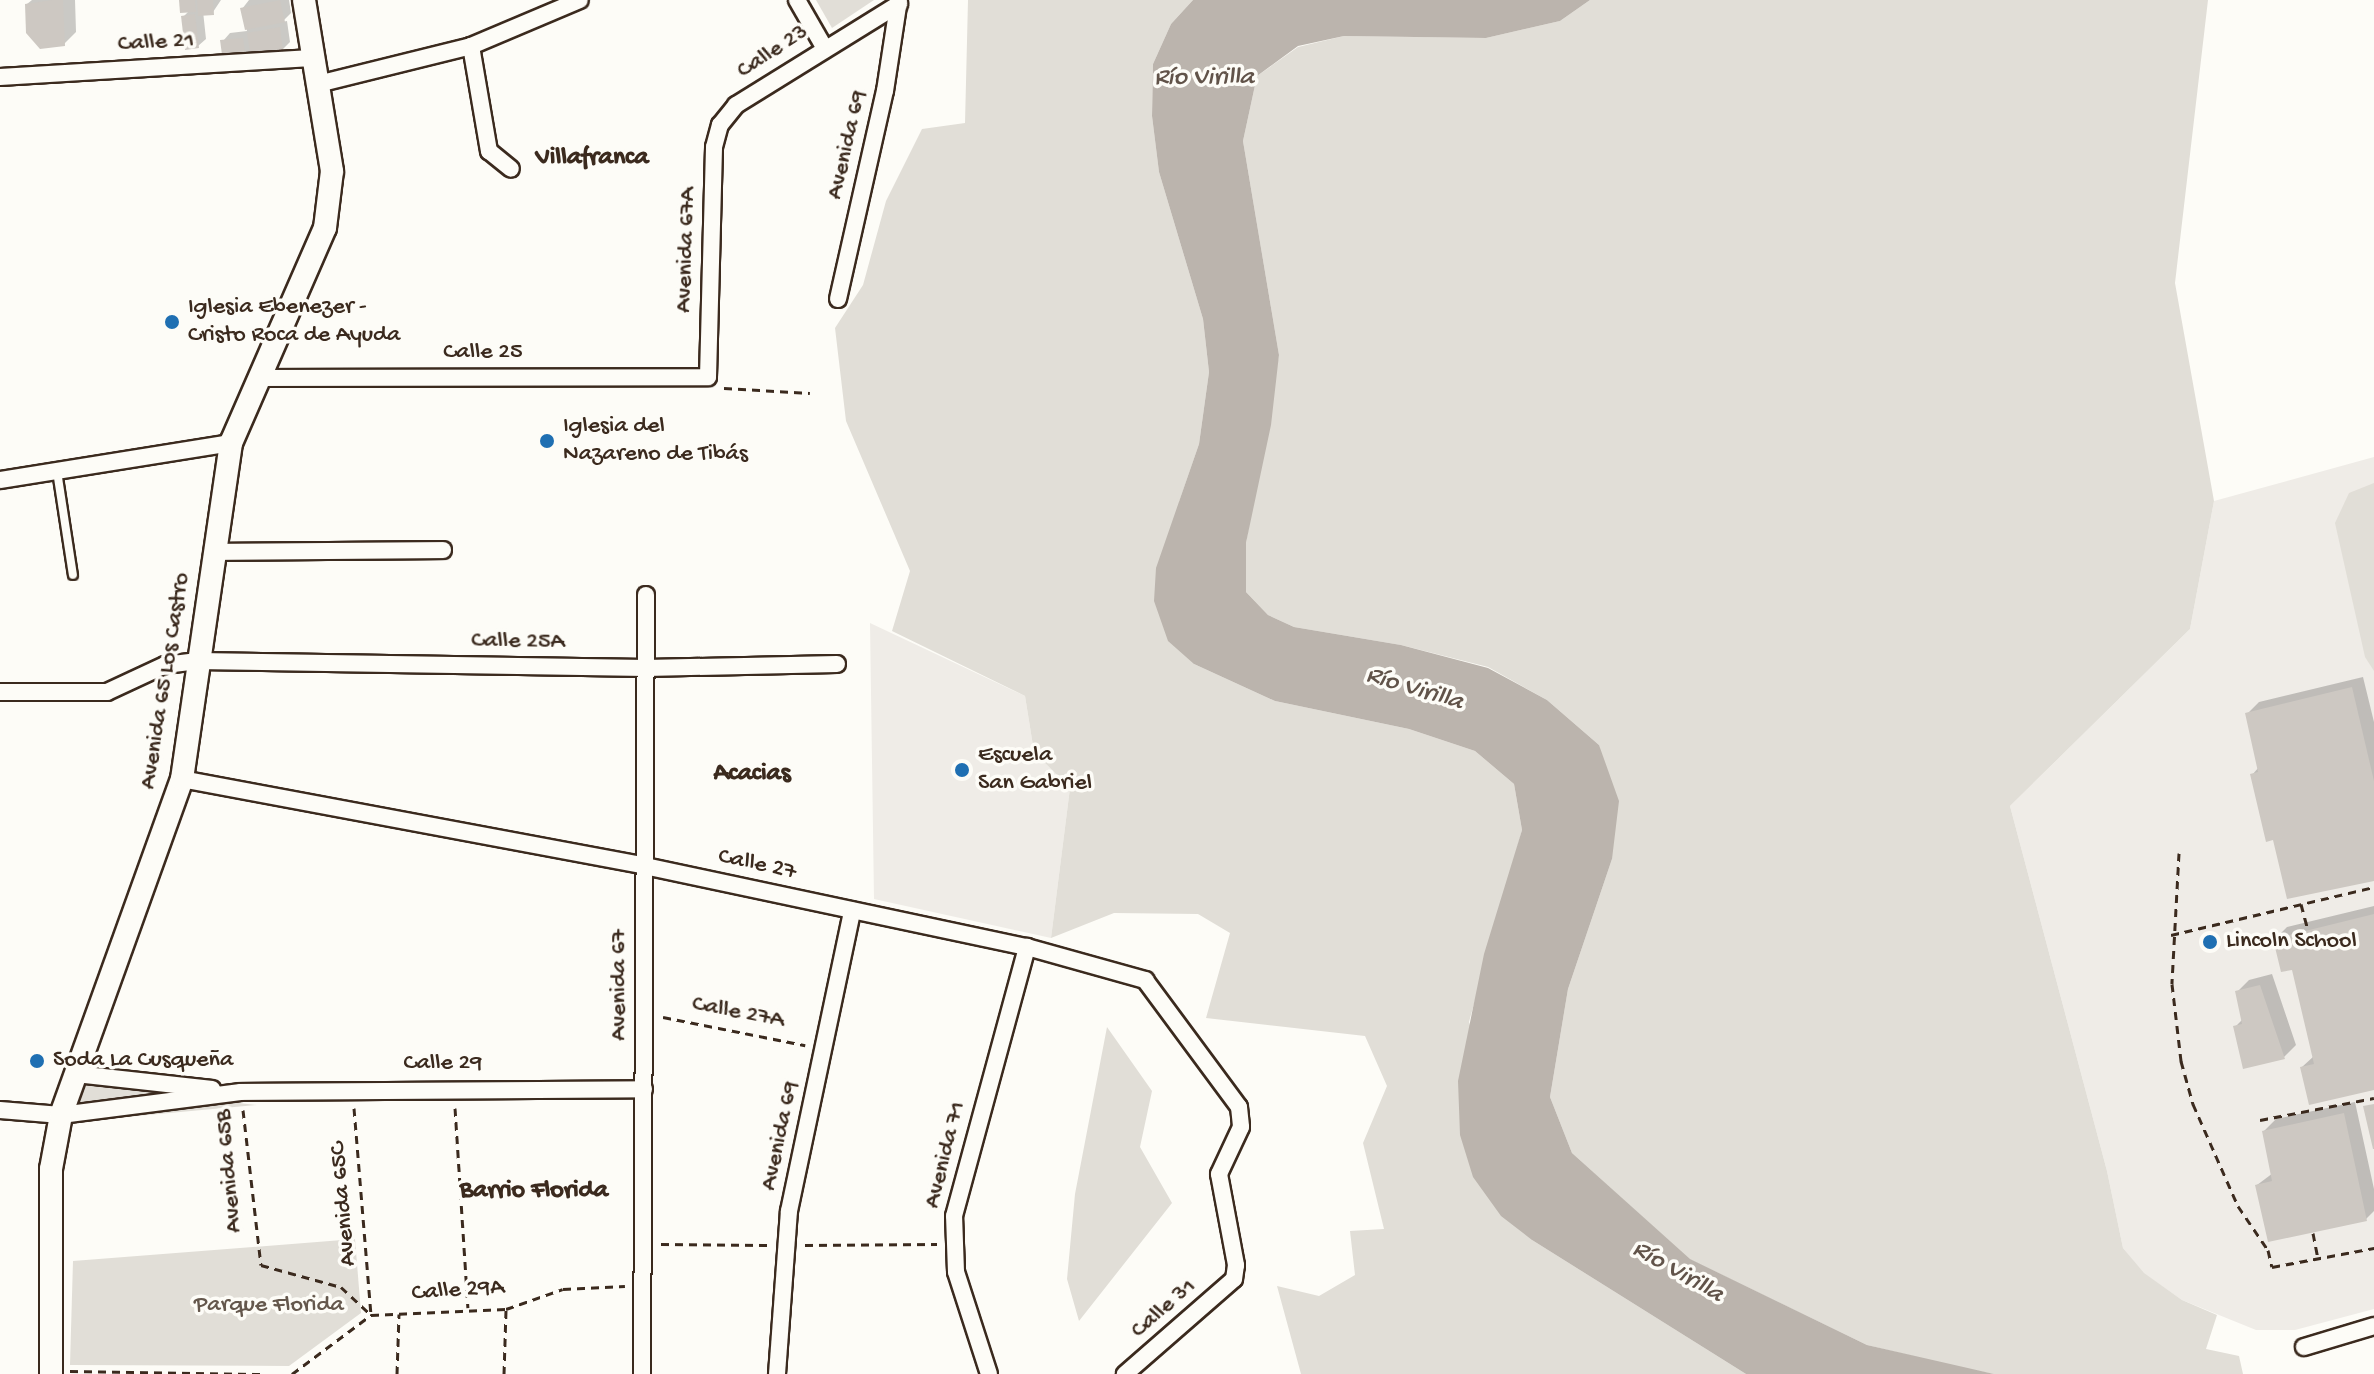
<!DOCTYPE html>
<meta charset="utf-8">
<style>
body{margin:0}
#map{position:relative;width:2374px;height:1374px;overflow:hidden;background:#fdfcf7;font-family:"Gochi Hand",sans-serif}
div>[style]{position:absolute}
.built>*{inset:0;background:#efece7}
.green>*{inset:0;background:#e1ded7}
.water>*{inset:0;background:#bbb4ad}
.shadow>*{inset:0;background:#0003}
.building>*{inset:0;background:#cdc8c2}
.path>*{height:3px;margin-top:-1.5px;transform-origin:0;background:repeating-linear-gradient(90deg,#3b2a1e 0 8px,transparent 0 14px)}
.roads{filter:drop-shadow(2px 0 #3b2a1e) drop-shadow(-2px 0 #3b2a1e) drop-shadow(0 2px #3b2a1e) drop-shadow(0 -2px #3b2a1e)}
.lane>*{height:8px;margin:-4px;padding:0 4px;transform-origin:4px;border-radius:4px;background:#fdfcf7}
.street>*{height:16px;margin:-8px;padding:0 8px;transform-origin:8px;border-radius:8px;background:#fdfcf7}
.secondary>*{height:22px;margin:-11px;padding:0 11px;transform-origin:11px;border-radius:11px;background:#fdfcf7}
.dots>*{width:22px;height:22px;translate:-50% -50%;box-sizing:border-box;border:4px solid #fdfcf7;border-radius:50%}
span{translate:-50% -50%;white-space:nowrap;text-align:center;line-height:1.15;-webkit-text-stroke:7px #fdfcf7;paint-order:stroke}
.street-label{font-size:24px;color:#3b2a1e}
.poi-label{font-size:24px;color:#3b2a1e}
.left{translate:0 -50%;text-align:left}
.park-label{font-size:24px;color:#64574c}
.water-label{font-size:26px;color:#615349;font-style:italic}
.neighbourhood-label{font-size:26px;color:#3b2a1e;font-weight:700}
</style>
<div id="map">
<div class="built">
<i style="clip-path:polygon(2374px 457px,2374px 1309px,2295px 1330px,2256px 1330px,2182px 1300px,2143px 1273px,2123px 1248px,2107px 1171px,2010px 806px,2190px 629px,2214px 501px)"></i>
<i style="clip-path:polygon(870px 623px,1025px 696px,1034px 752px,1070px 788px,1051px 938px,874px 899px)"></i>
</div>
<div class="green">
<i style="clip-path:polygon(816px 0,874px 0,832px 28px)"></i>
<i style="clip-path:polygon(968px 0,1193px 0,1171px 24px,1153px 64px,1152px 116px,1159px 172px,1203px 319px,1209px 372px,1199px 444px,1179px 502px,1194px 664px,1275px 701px,1409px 729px,1475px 751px,1514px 784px,1522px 830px,1469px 1022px,1532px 1240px,1746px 1374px,1301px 1374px,1277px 1286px,1319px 1296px,1355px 1275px,1350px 1231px,1384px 1229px,1363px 1143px,1387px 1086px,1365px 1036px,1206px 1018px,1230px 933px,1198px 914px,1114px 913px,1051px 938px,1070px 788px,1034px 752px,1025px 696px,892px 631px,910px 571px,846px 421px,835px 328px,863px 285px,886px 201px,922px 129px,965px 123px)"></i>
<i style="clip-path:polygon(1590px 0,2208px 0,2175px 283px,2214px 501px,2190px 629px,2010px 806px,2107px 1171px,2123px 1248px,2144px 1273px,2182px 1300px,2217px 1315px,2206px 1349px,2239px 1356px,2243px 1374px,1994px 1374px,1958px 1367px,1867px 1345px,1689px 1259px,1572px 1153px,1550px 1097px,1568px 989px,1612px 859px,1599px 745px,1547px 700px,1488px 667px,1401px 645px,1294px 627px,1268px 615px,1246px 592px,1246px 543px,1279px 355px,1243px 141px,1257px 76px,1298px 47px,1344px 36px,1486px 38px,1560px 21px)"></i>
<i style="clip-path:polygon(2374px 483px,2374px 671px,2365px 657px,2335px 523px,2349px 493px)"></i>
<i style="clip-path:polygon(1107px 1027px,1152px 1091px,1140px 1147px,1172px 1203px,1079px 1321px,1067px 1279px,1075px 1194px)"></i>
<i style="clip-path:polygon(85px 1085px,257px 1105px,72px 1122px)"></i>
<i style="clip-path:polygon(355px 1239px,361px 1313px,289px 1366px,70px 1365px,73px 1261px)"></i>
</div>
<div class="water">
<i style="clip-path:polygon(1193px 0,1590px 0,1560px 21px,1486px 38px,1344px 36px,1298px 46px,1257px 76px,1243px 141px,1279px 355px,1271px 425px,1246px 543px,1246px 592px,1268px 615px,1294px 627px,1401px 645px,1488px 668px,1547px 700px,1599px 745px,1619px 801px,1612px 859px,1568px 989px,1550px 1097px,1572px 1153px,1690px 1259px,1867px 1345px,1994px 1374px,1746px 1374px,1532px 1240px,1501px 1216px,1473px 1177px,1460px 1135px,1458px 1081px,1484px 954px,1522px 830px,1514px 784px,1475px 751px,1409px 729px,1275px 701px,1194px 664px,1168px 641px,1154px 601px,1156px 568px,1199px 444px,1209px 372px,1203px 319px,1159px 172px,1152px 116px,1153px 64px,1171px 24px)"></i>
</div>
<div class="shadow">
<i style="clip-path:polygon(32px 0,75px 0,76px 32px,64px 44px,27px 4px)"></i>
<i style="clip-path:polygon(181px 0,221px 0,213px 12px,203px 11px,206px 39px,198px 46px,183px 17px,190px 10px)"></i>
<i style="clip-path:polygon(249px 0,289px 0,291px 13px,282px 22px,287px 21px,290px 42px,282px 50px,252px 50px,245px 57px,223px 41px,230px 33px,247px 31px,242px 9px)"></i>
<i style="clip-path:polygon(2363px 677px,2374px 722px,2374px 878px,2275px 838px,2252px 775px,2259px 767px,2247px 714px,2259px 702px)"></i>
<i style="clip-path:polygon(2374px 906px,2374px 1088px,2302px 1067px,2314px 1056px,2293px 968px,2275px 939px,2287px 927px)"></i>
<i style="clip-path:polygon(2272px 974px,2296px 1045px,2284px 1057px,2235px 1027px,2243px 1019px,2237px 992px,2249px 980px)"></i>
<i style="clip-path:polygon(2355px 1102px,2374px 1189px,2374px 1211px,2366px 1219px,2257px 1185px,2273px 1173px,2264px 1131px,2276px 1119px)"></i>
</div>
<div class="building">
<i style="clip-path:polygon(52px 0,63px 0,65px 46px,40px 49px,26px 33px,25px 4px)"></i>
<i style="clip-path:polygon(179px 0,195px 0,196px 12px,180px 13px)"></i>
<i style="clip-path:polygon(197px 0,213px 0,214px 15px,198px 16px)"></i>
<i style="clip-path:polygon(280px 0,285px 22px,245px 30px,240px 8px)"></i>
<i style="clip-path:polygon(195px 14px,199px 48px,185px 50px,181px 16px)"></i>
<i style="clip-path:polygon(280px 27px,283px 51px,251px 57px,247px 33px)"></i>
<i style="clip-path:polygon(243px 38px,246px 59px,223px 62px,220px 40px)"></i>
<i style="clip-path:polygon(2352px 687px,2374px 781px,2374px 881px,2287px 899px,2273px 840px,2266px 842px,2250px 774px,2258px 772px,2245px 713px)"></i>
<i style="clip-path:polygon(2374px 914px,2374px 1090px,2309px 1105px,2300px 1067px,2314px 1064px,2292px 970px,2281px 972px,2273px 939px)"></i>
<i style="clip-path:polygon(2260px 985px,2285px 1059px,2243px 1069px,2233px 1026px,2242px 1024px,2235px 991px)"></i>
<i style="clip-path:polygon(2374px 1104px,2374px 1149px,2373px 1149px,2363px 1106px)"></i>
<i style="clip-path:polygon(2344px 1113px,2367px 1221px,2268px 1242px,2255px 1185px,2272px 1181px,2262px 1131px)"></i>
</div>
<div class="path">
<i style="left:724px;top:388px;width:86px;rotate:3.3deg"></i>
<i style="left:2179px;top:853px;width:131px;rotate:93.1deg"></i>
<i style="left:2172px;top:984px;width:78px;rotate:83.3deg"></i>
<i style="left:2181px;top:1061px;width:45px;rotate:74.4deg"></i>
<i style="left:2193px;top:1104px;width:111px;rotate:66.2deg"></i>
<i style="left:2238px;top:1206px;width:53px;rotate:55.7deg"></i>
<i style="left:2268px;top:1250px;width:17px;rotate:77deg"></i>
<i style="left:2272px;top:1267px;width:104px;rotate:-10.6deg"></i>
<i style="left:2301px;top:904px;width:27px;rotate:75deg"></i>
<i style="left:2171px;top:935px;width:209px;rotate:-13.3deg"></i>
<i style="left:663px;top:1017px;width:145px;rotate:11.2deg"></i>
<i style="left:354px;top:1108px;width:208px;rotate:85.3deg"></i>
<i style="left:455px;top:1108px;width:200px;rotate:86.3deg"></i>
<i style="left:243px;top:1110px;width:156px;rotate:83.4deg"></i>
<i style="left:261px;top:1265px;width:83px;rotate:15.4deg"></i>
<i style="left:341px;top:1287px;width:41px;rotate:43deg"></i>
<i style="left:2260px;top:1120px;width:116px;rotate:-10.9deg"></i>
<i style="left:2313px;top:1233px;width:26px;rotate:79deg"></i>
<i style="left:661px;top:1244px;width:108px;rotate:0.5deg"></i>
<i style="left:805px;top:1245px;width:132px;rotate:-0.4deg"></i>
<i style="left:70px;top:1371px;width:192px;rotate:0.9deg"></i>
<i style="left:292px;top:1374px;width:99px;rotate:-36.8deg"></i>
<i style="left:371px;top:1315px;width:135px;rotate:-2.5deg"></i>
<i style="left:506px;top:1309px;width:60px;rotate:-19.3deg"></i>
<i style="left:563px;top:1289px;width:62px;rotate:-2.8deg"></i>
<i style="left:397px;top:1374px;width:60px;rotate:-88.1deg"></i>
<i style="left:504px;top:1374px;width:65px;rotate:-88.2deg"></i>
</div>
<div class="roads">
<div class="lane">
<i style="left:57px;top:471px;width:105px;rotate:81.3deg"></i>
</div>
<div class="street">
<i style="left:797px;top:0;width:54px;rotate:60.1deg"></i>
<i style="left:471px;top:46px;width:107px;rotate:80.3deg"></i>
<i style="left:489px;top:151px;width:28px;rotate:39deg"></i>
<i style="left:0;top:77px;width:316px;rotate:-3.5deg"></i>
<i style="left:322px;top:83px;width:154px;rotate:-13.9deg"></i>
<i style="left:471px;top:46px;width:118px;rotate:-22.9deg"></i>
<i style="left:838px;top:299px;width:213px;rotate:-77.3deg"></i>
<i style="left:885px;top:91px;width:92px;rotate:-81.3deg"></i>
<i style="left:257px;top:378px;width:451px;rotate:-0.1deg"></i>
<i style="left:708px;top:377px;width:230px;rotate:-88.5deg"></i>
<i style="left:714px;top:147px;width:23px;rotate:-75deg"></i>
<i style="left:720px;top:125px;width:26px;rotate:-51deg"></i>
<i style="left:736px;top:105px;width:192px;rotate:-31.8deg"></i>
<i style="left:0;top:480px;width:234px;rotate:-9.1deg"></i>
<i style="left:213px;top:552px;width:230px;rotate:-0.5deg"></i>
<i style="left:0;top:692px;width:107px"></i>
<i style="left:107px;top:692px;width:64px;rotate:-25deg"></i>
<i style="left:165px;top:665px;width:33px;rotate:-7deg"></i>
<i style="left:198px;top:661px;width:448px;rotate:0.9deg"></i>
<i style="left:646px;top:668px;width:191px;rotate:-1.2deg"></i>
<i style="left:182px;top:779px;width:471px;rotate:10.6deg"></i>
<i style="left:645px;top:866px;width:390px;rotate:12deg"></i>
<i style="left:1027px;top:947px;width:123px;rotate:15.6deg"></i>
<i style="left:1145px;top:980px;width:158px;rotate:53.5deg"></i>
<i style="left:1239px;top:1107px;width:20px;rotate:84deg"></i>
<i style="left:1241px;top:1127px;width:52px;rotate:115.1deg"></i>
<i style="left:1219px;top:1174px;width:93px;rotate:79.4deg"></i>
<i style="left:1236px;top:1265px;width:14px;rotate:98deg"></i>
<i style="left:1234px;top:1279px;width:145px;rotate:138.9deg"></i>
<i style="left:76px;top:1074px;width:137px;rotate:6.3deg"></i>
<i style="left:0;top:1110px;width:61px;rotate:4.7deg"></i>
<i style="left:61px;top:1115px;width:181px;rotate:-7.3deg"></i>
<i style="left:241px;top:1092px;width:403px;rotate:-0.4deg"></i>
<i style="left:2304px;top:1347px;width:73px;rotate:-16.7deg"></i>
<i style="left:642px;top:1374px;width:779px;rotate:-89.71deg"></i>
<i style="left:777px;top:1374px;width:163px;rotate:-85.8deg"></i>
<i style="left:789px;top:1211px;width:307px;rotate:-78.1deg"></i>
<i style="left:989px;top:1374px;width:107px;rotate:-107.9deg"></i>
<i style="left:956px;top:1272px;width:56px;rotate:-92deg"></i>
<i style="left:954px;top:1216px;width:279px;rotate:-74.8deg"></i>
</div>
<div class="secondary">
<i style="left:51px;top:1374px;width:205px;rotate:-90deg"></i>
<i style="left:51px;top:1169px;width:55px;rotate:-79.5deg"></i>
<i style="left:61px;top:1115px;width:357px;rotate:-70.2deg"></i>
<i style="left:182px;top:779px;width:340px;rotate:-81.7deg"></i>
<i style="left:231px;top:443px;width:235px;rotate:-66.4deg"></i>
<i style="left:325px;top:228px;width:57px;rotate:-83deg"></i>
<i style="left:332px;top:171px;width:173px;rotate:-99.3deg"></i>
</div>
</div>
<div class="dots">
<i style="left:172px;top:322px;background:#1f6fb2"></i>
<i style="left:547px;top:441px;background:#1f6fb2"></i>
<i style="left:962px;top:770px;background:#1f6fb2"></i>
<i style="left:2210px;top:942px;background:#1f6fb2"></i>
<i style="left:37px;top:1061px;background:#1f6fb2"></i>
</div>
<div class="street-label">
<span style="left:156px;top:43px;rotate:-3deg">Calle 21</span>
<span style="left:773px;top:52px;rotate:-33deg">Calle 23</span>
<span style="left:848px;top:145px;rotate:-77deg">Avenida 69</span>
<span style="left:687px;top:250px;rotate:-88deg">Avenida 67A</span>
<span style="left:483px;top:353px">Calle 25</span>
<span style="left:518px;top:642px;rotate:1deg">Calle 25A</span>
<span style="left:166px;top:681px;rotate:-81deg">Avenida 65 Los Castro</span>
<span style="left:757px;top:865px;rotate:12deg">Calle 27</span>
<span style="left:620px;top:985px;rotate:-90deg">Avenida 67</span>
<span style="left:738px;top:1013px;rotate:11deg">Calle 27A</span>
<span style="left:443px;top:1064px">Calle 29</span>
<span style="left:781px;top:1136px;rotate:-78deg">Avenida 69</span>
<span style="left:946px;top:1155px;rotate:-76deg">Avenida 71</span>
<span style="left:230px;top:1171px;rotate:-95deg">Avenida 65B</span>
<span style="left:344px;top:1204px;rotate:-95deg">Avenida 65C</span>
<span style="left:458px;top:1291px;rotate:-4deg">Calle 29A</span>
<span style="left:1164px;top:1309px;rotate:-41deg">Calle 31</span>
</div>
<div class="poi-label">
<span class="left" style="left:188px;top:322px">Iglesia Ebenezer -<br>Cristo Roca de Ayuda</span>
<span class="left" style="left:563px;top:441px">Iglesia del<br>Nazareno de Tibás</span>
<span class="left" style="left:978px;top:770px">Escuela<br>San Gabriel</span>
<span class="left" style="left:2226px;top:942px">Lincoln School</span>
<span class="left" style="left:53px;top:1061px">Soda La Cusqueña</span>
</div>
<div class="park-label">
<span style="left:269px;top:1306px">Parque Florida</span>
</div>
<div class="water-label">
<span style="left:1204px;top:79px">Río Virilla</span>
<span style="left:1414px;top:690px;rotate:17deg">Río Virilla</span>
<span style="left:1677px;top:1273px;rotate:30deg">Río Virilla</span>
</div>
<div class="neighbourhood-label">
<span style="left:592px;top:159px">Villafranca</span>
<span style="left:752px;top:775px">Acacias</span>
<span style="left:534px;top:1192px">Barrio Florida</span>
</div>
</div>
